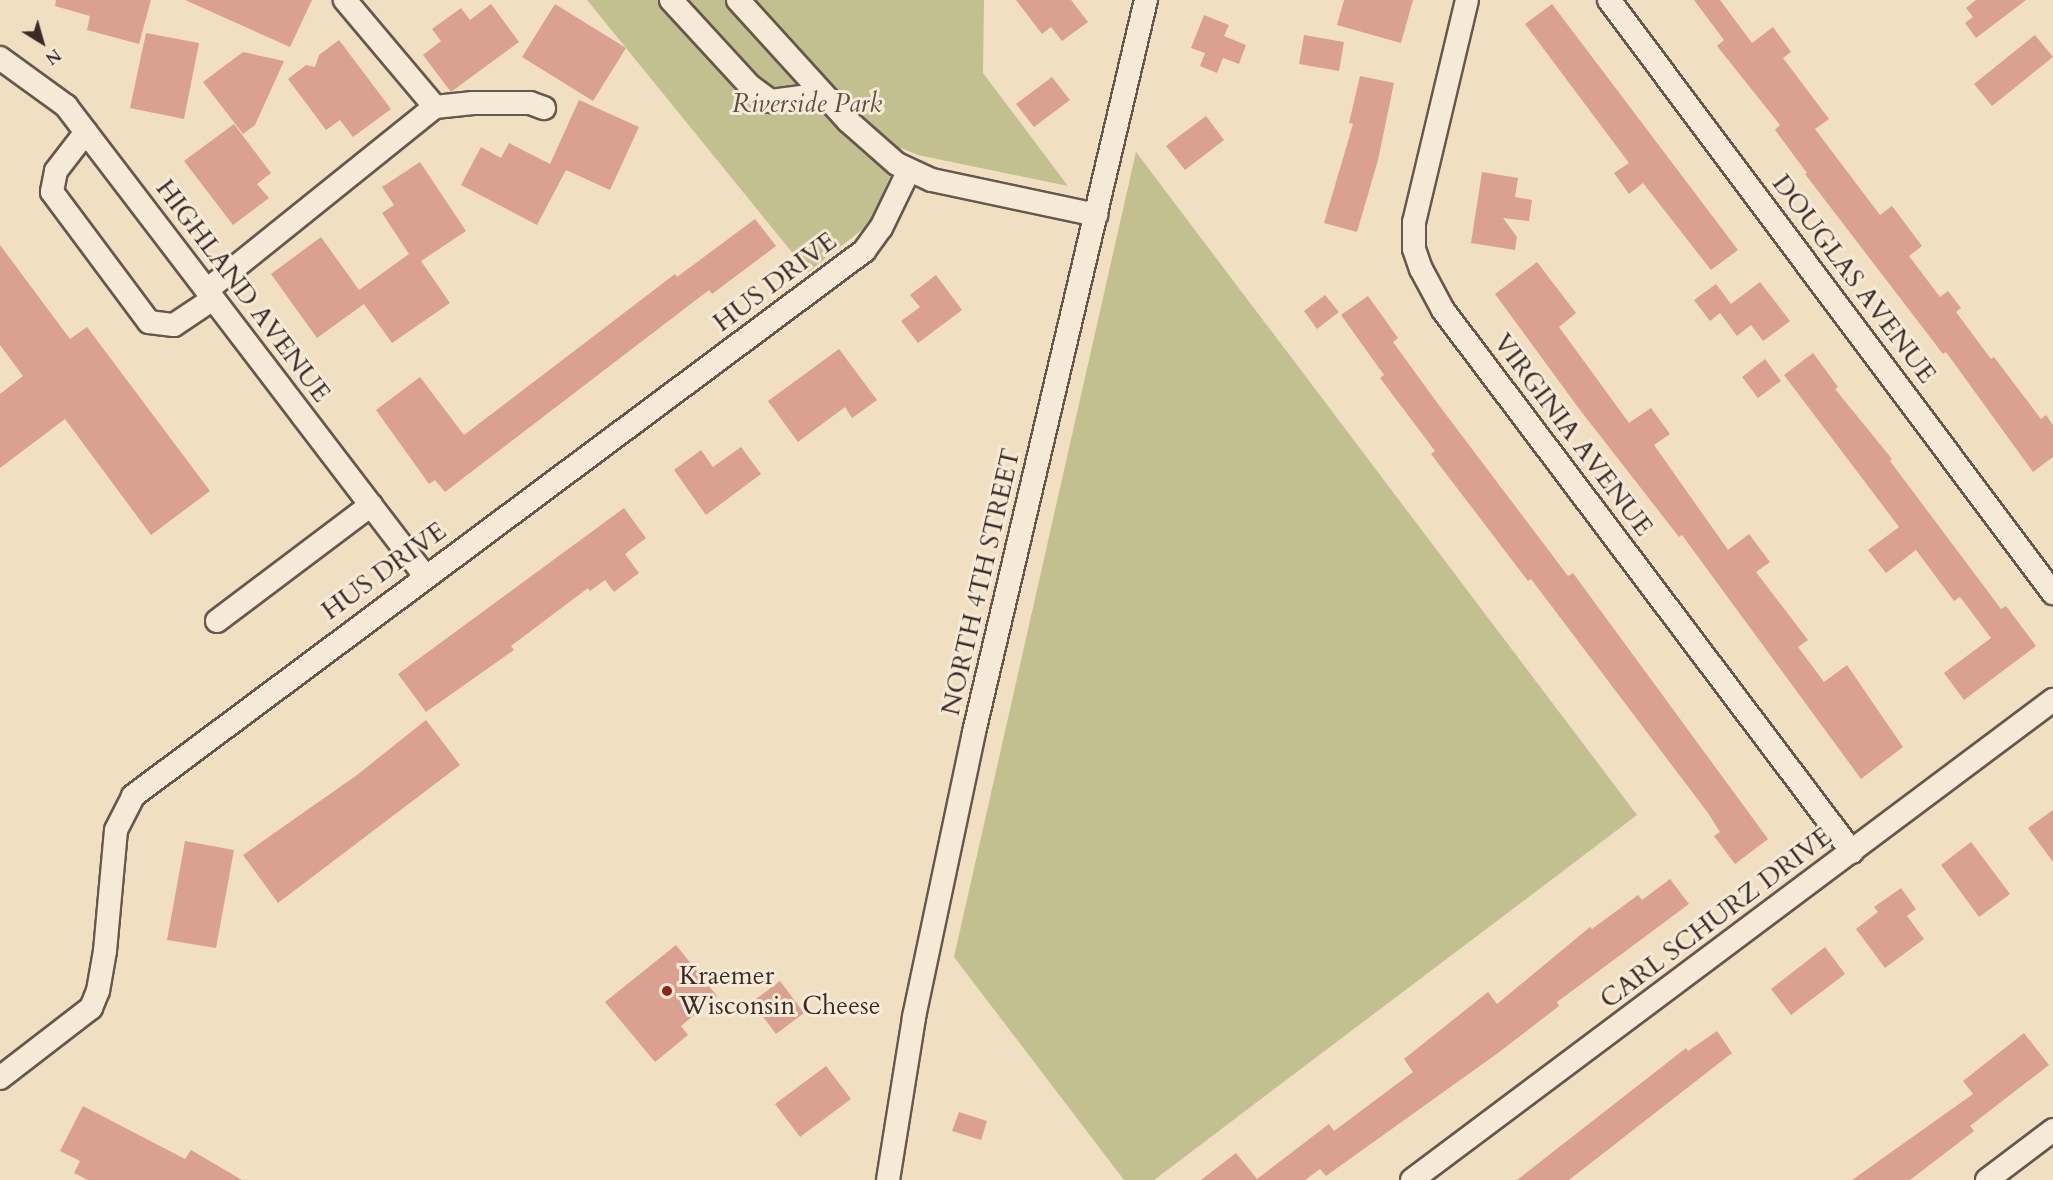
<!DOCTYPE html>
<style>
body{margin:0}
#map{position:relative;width:2053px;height:1180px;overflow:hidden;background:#f1dfc2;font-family:Cardo,serif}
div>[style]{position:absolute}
.green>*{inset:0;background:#c1c08e}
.building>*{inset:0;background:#dba190}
.roads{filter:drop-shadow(2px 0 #67584d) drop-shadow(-2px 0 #67584d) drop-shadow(0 2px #67584d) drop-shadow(0 -2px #67584d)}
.minor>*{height:22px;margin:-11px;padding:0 11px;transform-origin:11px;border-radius:11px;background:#f6ead7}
.dots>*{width:16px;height:16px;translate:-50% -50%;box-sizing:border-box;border:3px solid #f6ead7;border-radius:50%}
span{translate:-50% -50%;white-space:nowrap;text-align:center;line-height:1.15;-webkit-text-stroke:6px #f6ead7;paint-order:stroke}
.park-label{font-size:26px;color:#5b5040;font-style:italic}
.street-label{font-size:26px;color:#392b26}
.poi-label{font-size:26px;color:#392b26}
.left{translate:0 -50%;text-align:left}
.north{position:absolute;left:12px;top:12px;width:60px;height:60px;-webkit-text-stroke:4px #f6ead7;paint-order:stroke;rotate:143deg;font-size:16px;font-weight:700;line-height:24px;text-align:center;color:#392b26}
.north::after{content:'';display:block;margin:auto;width:21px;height:27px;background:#392b26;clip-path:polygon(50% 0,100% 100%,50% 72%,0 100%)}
</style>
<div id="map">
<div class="green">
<i style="clip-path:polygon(587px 0,984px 0,983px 73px,1068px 186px,918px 155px,901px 148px,875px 213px,863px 229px,808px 272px)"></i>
<i style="clip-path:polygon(1136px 152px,1637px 815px,1154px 1180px,1124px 1180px,954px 957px)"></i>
</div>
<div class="building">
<i style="clip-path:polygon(56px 0,151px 0,139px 44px,87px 30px,90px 16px,55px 6px)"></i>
<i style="clip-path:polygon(185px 0,312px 0,290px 47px)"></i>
<i style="clip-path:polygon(1016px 0,1071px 0,1088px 22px,1062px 41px,1051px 27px,1042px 34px)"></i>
<i style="clip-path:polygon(1344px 0,1413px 0,1401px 43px,1337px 25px)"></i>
<i style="clip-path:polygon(1694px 0,1720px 0,1752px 43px,1773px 27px,1791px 52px,1783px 58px,1829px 119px,1815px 129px,1880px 215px,1892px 206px,1922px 246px,1909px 256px,1940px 297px,1948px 291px,1961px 308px,1956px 312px,1991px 359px,1994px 357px,2041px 419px,2046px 415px,2053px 425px,2053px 457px,2033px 472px,1946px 352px,1943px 354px,1805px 174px,1807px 173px,1775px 130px,1780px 125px,1717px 46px,1724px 40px)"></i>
<i style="clip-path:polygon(1976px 0,2026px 0,1976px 38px,1965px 23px,1973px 17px,1966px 8px)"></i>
<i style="clip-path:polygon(491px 4px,519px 42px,451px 92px,423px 55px,441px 41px,432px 29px,461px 8px,470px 20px)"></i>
<i style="clip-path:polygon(555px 4px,626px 48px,593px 101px,522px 57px)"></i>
<i style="clip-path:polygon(1552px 4px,1738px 250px,1711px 270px,1643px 183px,1629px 194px,1614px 173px,1629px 163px,1525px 24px)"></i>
<i style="clip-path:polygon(1204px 15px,1229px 25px,1224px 36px,1246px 45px,1239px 64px,1223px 58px,1217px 73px,1200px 66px,1205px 53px,1191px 48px)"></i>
<i style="clip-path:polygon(146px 33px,199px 43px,184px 119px,130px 108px)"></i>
<i style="clip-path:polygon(1304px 35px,1344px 42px,1339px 71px,1299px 64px)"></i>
<i style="clip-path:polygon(2035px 35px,2053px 57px,1992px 106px,1974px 84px)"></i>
<i style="clip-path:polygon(339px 40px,391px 109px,353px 137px,340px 120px,326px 130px,288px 79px,306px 65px,315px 67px,319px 55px)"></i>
<i style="clip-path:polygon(243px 52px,284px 61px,255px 125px,243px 134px,203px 82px)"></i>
<i style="clip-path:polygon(1360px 76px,1394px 83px,1378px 160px,1357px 232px,1324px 223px,1353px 124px,1349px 123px)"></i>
<i style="clip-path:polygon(1052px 77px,1070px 100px,1034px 127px,1016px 104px)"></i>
<i style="clip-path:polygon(579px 100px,639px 127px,610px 190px,566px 170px,537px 225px,461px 185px,481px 147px,501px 158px,509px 143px,550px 164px)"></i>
<i style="clip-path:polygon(1206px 116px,1224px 140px,1185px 170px,1166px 146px)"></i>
<i style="clip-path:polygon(234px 124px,271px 173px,257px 184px,269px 198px,233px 225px,184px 161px)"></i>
<i style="clip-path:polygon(420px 162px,466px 231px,421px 261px,450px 303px,392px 343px,364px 304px,317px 338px,271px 274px,321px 237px,359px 290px,409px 254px,382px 213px,394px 205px,382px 187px)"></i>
<i style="clip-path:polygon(1482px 172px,1518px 178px,1515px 197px,1532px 200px,1529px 221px,1503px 218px,1517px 237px,1515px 250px,1471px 243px)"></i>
<i style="clip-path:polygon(755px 219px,776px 246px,712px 294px,709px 290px,445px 492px,435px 480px,429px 484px,376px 410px,420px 377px,464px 435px,675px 274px,677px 277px)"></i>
<i style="clip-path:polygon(0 245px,70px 339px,87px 327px,210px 491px,151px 535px,65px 419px,0 468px,0 394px,23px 376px,0 345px)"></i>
<i style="clip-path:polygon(1537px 262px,1576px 313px,1559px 327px,1629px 423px,1651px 408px,1670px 434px,1654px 445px,1728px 550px,1749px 534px,1770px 562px,1756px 572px,1808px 640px,1798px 647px,1824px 682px,1847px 665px,1903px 747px,1861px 779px,1682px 535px,1679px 537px,1580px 410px,1495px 294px)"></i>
<i style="clip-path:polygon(936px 275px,962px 310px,918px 343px,901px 321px,920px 307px,910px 295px)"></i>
<i style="clip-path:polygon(1760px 282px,1790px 321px,1763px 341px,1751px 325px,1737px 336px,1720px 313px,1710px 321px,1694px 300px,1716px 284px,1731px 304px)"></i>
<i style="clip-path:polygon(1325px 295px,1339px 312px,1317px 329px,1304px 311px)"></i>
<i style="clip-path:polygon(1368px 296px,1398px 338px,1393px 342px,1441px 408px,1568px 576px,1573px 573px,1768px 839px,1735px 864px,1714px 836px,1720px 832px,1708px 813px,1531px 579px,1528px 581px,1431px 454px,1435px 451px,1380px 378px,1384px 375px,1341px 315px)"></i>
<i style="clip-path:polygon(839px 349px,877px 400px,852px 418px,845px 407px,798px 442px,768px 401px)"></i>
<i style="clip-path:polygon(1813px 353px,1838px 387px,1835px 389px,1892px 459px,1890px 461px,2001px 609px,2006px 606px,2036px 646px,1964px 700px,1944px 673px,1991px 638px,1960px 597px,1954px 601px,1916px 550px,1886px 573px,1868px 550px,1899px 527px,1784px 375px)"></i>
<i style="clip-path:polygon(1765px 359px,1781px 381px,1758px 398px,1742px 377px)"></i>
<i style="clip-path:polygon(741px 447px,761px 474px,706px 515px,674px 470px,701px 450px,713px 467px)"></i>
<i style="clip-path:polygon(624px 508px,646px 538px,625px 554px,639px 573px,614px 592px,605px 580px,590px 591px,588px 588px,511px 646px,514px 650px,426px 712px,398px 674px)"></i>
<i style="clip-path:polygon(426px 720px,460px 765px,278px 903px,243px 855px,357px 775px)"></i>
<i style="clip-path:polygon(2053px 810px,2053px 862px,2028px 828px)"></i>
<i style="clip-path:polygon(185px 841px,234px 850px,216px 948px,167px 940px)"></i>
<i style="clip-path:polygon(1971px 842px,2010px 894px,1979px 917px,1941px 865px)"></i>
<i style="clip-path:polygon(1670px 879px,1689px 904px,1557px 1002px,1559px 1006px,1498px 1053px,1326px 1176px,1320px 1169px,1305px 1180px,1201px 1180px,1236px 1153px,1257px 1179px,1329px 1124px,1334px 1131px,1413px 1072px,1404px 1059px,1488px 992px,1497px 1004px,1590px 927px,1592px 929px,1638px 895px,1642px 900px)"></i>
<i style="clip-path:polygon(1901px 888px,1916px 909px,1907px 916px,1924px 939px,1885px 968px,1856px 929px,1878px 912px,1874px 907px)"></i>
<i style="clip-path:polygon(676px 945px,717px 996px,681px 1026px,688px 1035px,655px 1062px,605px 1002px)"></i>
<i style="clip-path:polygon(1825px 947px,1845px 974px,1791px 1015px,1771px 989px)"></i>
<i style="clip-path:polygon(780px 981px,804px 1013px,776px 1034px,752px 1002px)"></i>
<i style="clip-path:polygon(1717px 1031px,1732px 1053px,1569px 1180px,1517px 1180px,1686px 1048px,1688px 1051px)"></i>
<i style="clip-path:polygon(2024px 1033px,2049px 1065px,1970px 1126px,1974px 1131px,1910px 1180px,1852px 1180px,1973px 1094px,1963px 1081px)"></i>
<i style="clip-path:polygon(826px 1066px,851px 1099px,800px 1137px,775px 1104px)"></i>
<i style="clip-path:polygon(83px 1106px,185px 1159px,191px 1150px,242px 1180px,88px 1180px,74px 1173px,80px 1161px,60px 1151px)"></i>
<i style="clip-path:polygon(959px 1112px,987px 1121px,981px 1140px,952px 1131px)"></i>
</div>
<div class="roads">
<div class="minor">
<i style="left:671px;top:0;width:117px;rotate:47.4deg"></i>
<i style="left:750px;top:86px;width:26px;rotate:36deg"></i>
<i style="left:771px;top:101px;width:52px;rotate:-7.7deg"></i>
<i style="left:738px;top:0;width:164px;rotate:47.7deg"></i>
<i style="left:848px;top:121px;width:65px;rotate:41.3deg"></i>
<i style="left:897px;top:164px;width:38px;rotate:25deg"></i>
<i style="left:932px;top:180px;width:168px;rotate:12deg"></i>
<i style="left:1467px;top:0;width:228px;rotate:103.4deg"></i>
<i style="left:1414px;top:222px;width:27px;rotate:90deg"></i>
<i style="left:1414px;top:249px;width:21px;rotate:71deg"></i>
<i style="left:1421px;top:269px;width:47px;rotate:61.8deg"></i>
<i style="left:1443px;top:310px;width:679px;rotate:52.96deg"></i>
<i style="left:1609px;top:0;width:741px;rotate:53.18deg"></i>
<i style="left:0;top:58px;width:82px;rotate:36deg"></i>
<i style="left:66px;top:106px;width:591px;rotate:52.63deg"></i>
<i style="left:435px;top:107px;width:38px;rotate:-6deg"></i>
<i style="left:473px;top:103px;width:57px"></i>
<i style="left:530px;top:103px;width:15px;rotate:20deg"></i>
<i style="left:86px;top:132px;width:49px;rotate:127.6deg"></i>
<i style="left:56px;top:171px;width:21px;rotate:101deg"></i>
<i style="left:52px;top:192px;width:162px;rotate:53.3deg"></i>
<i style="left:149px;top:322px;width:25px;rotate:7deg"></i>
<i style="left:174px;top:325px;width:47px;rotate:-33.7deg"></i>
<i style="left:207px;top:290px;width:292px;rotate:-38.8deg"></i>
<i style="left:435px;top:107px;width:140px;rotate:-130.1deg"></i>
<i style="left:217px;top:621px;width:193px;rotate:-37deg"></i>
<i style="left:0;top:1078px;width:115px;rotate:-37.6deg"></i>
<i style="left:91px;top:1008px;width:18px;rotate:-68deg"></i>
<i style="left:98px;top:991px;width:41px;rotate:-80.1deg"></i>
<i style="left:105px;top:951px;width:121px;rotate:-84.8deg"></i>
<i style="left:116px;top:830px;width:38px;rotate:-63deg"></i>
<i style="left:133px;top:796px;width:912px;rotate:-36.71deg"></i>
<i style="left:864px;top:251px;width:29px;rotate:-54deg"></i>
<i style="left:881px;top:228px;width:64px;rotate:-64.2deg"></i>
<i style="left:888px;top:1180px;width:165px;rotate:-80.9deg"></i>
<i style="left:914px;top:1017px;width:291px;rotate:-78.1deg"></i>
<i style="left:974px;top:732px;width:752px;rotate:-76.78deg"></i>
<i style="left:1412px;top:1180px;width:801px;rotate:-36.83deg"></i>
<i style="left:1987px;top:1180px;width:83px;rotate:-37.1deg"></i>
</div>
</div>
<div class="dots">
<i style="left:667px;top:991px;background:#8f2418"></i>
</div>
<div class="park-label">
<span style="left:807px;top:104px">Riverside Park</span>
</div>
<div class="street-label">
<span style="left:1854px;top:279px;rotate:53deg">DOUGLAS AVENUE</span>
<span style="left:775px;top:282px;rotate:-37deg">HUS DRIVE</span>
<span style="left:243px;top:291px;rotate:53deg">HIGHLAND AVENUE</span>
<span style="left:1573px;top:435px;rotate:53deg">VIRGINIA AVENUE</span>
<span style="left:384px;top:571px;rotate:-36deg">HUS DRIVE</span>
<span style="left:981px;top:582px;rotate:-77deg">NORTH 4TH STREET</span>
<span style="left:1716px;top:918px;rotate:-37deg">CARL SCHURZ DRIVE</span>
</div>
<div class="poi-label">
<span class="left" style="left:679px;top:991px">Kraemer<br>Wisconsin Cheese</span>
</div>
<div class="north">N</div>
</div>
